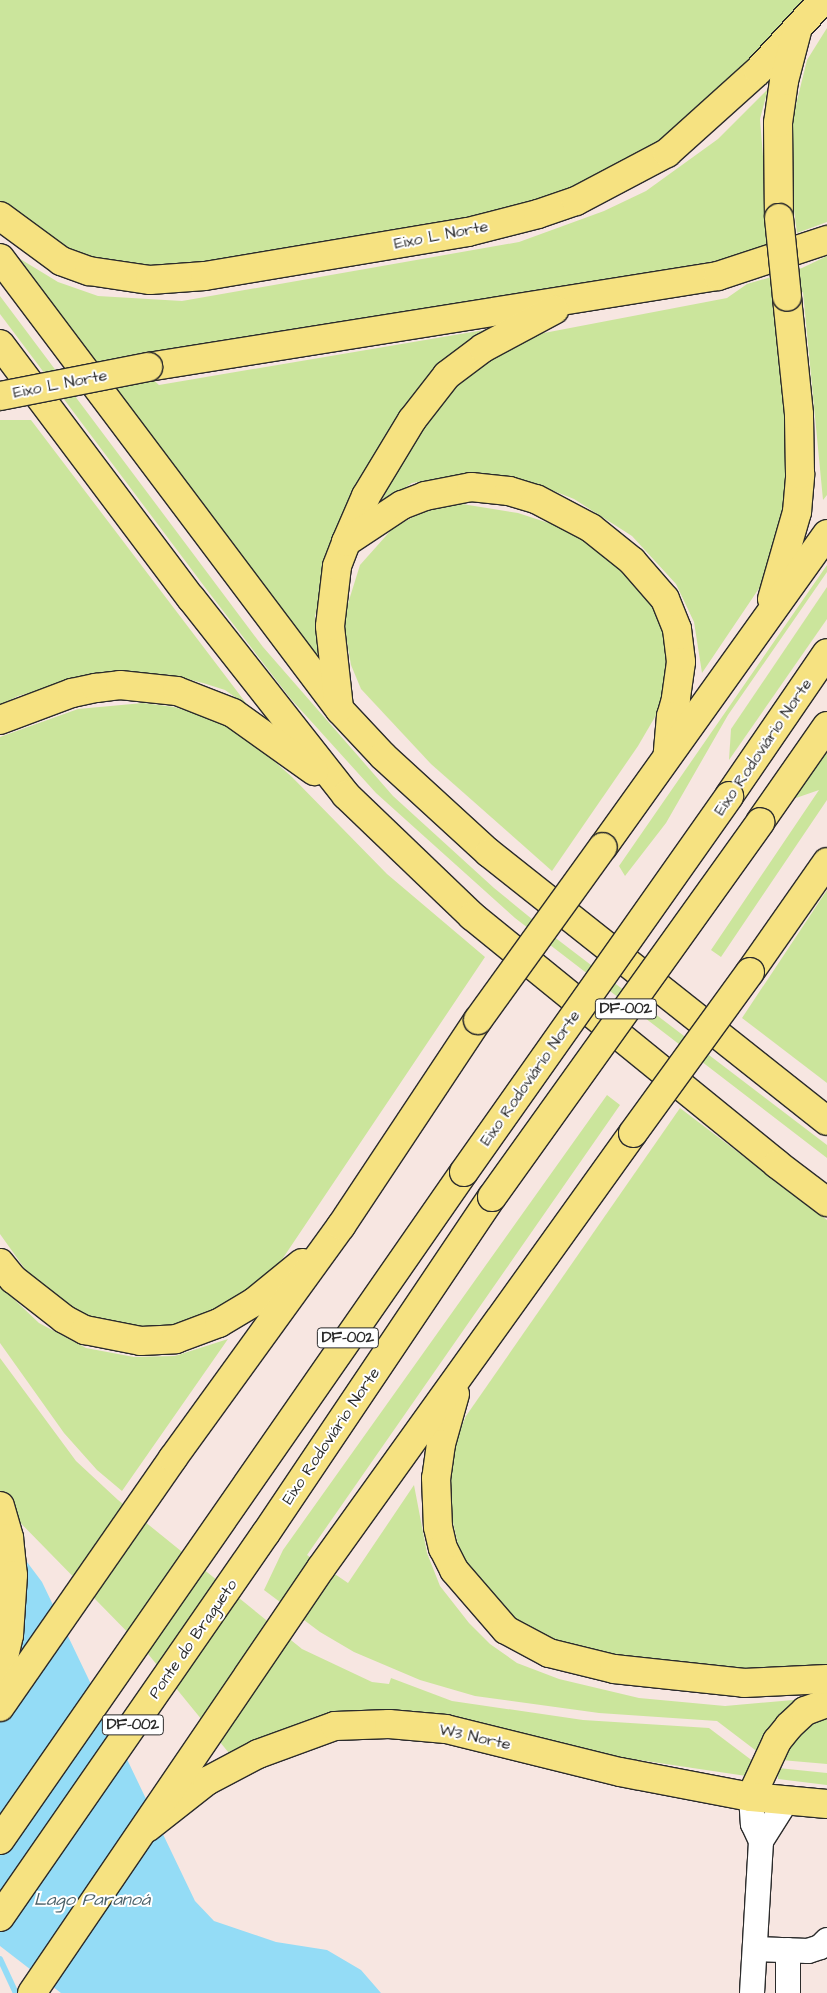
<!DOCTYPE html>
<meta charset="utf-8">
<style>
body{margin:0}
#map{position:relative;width:827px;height:1993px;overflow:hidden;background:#f7e6e1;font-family:"Architects Daughter",sans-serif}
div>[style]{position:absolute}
.green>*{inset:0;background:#cbe59c}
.water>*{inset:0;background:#94dcf6}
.stream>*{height:6px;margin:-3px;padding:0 3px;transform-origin:3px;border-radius:3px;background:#94dcf6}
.roads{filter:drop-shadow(1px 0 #2b2b2b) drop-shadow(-1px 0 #2b2b2b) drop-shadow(0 1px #2b2b2b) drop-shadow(0 -1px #2b2b2b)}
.minor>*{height:24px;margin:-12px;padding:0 12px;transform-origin:12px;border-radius:12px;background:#fff}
.major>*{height:28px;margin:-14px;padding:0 14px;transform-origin:14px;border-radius:14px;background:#f6e281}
.highway>*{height:28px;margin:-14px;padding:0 14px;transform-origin:14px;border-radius:14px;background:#f6e281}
.bridges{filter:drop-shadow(1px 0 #2b2b2b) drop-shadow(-1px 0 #2b2b2b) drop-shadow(0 1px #2b2b2b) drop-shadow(0 -1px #2b2b2b)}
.major-bridge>*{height:28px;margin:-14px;padding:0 14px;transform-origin:14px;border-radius:14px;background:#f6e281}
.highway-bridge>*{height:28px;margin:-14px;padding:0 14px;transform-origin:14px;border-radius:14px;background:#f6e281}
span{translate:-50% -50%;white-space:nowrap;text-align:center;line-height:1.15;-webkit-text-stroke:4px #fff;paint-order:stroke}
.shield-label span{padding:1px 4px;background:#fff;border:1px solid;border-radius:4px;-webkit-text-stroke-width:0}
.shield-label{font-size:15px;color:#2b2b2b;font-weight:700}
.street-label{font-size:16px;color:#2b2b2b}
.water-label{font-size:18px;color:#4a6068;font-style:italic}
</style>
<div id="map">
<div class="green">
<i style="clip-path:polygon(0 0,807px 0,762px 51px,678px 132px,608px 176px,506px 213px,168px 272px,72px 255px,0 208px)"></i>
<i style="clip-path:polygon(827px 28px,827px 222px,797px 233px,790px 179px,791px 125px,807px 60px)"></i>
<i style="clip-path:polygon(768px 89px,760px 119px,770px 245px,749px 255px,135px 363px,159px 385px,496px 328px,477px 339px,328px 562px,315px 616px,319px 658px,17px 257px,58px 282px,98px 296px,182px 301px,519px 242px,604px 211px,646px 191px,718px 139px)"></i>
<i style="clip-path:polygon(827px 256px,827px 495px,823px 500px,803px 292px,775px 301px,792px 482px,766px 578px,702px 673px,694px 622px,676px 584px,632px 536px,574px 499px,536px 484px,462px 474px,412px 483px,379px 505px,428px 415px,467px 367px,523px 337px,727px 298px,747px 284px,802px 268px)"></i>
<i style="clip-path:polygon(0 296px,263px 647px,393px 796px,494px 888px,549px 933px,827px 1145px,827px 1158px,515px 918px,376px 793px,290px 698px,207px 590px,0 314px)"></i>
<i style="clip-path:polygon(0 420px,31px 420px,249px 707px,225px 690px,203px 683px,171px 675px,144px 673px,87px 677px,18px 696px,0 705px)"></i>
<i style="clip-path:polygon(462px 504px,518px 513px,564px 528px,599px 547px,633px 574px,664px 621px,672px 656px,662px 705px,638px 746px,552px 871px,431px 764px,361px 689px,351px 665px,345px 631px,345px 613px,360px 565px,393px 528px,422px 512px)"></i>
<i style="clip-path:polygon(827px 565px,827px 572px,728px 715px,666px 823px,625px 876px,619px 866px)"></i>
<i style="clip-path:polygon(827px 587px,827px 619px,729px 760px,731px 729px)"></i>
<i style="clip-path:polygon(143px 703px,174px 707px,207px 717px,247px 737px,292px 777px,387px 874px,485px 957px,277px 1267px,227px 1309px,170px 1327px,141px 1329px,112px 1325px,77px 1312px,32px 1279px,0 1234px,0 737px,78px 709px)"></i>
<i style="clip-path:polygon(827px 751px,827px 800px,721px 957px,711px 950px,819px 790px,793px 799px)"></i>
<i style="clip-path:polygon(827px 890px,827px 1083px,742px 1018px)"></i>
<i style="clip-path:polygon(607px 1095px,620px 1105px,307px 1555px,348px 1583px,414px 1485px,427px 1553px,440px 1586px,469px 1623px,490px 1644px,517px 1663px,559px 1679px,639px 1698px,725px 1706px,816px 1698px,763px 1756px,717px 1721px,599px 1713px,475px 1696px,420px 1680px,354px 1652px,320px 1632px,264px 1590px,283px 1550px)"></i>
<i style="clip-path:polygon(680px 1108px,827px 1220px,827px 1667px,766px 1674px,600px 1659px,518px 1627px,473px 1579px,459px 1549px,447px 1496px,452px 1449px,466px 1416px)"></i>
<i style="clip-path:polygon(0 1286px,39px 1323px,86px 1348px,134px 1357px,175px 1356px,228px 1339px,122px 1491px,97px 1470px,64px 1433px,0 1343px)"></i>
<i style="clip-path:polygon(0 1358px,76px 1461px,118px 1500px,302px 1649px,372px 1682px,389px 1684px,391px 1678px,452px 1701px,583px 1720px,709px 1728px,758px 1765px,753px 1777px,592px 1753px,450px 1716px,233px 1758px,144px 1649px,0 1502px)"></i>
<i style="clip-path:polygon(827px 1714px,827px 1764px,781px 1760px,796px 1736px)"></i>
<i style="clip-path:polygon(778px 1768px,827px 1773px,827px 1785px,778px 1779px)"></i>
</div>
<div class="water">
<i style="clip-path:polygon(0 1526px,42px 1582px,195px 1901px,214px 1921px,276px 1942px,327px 1950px,361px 1970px,381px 1993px,61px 1993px,0 1946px)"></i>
</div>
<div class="stream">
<i style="left:0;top:1959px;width:38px;rotate:65deg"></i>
</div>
<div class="roads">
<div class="minor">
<i style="left:751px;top:1797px;width:27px;rotate:86deg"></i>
<i style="left:753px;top:1824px;width:19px;rotate:65deg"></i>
<i style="left:755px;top:1949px;width:53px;rotate:2.2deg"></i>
<i style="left:808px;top:1951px;width:13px;rotate:-18deg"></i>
<i style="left:820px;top:1947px;width:10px;rotate:-45deg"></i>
<i style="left:752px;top:1993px;width:152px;rotate:-86.6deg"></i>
<i style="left:761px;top:1841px;width:49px;rotate:-57.6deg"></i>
<i style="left:788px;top:1993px;width:43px;rotate:-90deg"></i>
</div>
<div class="major">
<i style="left:0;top:216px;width:76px;rotate:36.4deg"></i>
<i style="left:61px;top:261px;width:30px;rotate:20deg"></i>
<i style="left:89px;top:271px;width:62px;rotate:8.4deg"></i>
<i style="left:150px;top:280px;width:55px;rotate:-4.2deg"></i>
<i style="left:205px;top:276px;width:267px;rotate:-9.5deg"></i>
<i style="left:468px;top:232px;width:72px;rotate:-14.4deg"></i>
<i style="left:538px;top:214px;width:40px;rotate:-18.9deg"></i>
<i style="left:576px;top:201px;width:103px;rotate:-27.8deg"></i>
<i style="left:667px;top:153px;width:122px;rotate:-42deg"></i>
<i style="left:758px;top:71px;width:96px;rotate:-47.5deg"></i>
<i style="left:148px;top:367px;width:577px;rotate:-9.07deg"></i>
<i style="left:718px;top:276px;width:115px;rotate:-18.3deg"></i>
<i style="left:346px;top:542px;width:50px;rotate:-66.5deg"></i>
<i style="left:366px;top:496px;width:89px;rotate:-58.8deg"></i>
<i style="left:412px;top:420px;width:57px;rotate:-52.1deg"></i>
<i style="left:447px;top:375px;width:45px;rotate:-36.9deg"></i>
<i style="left:483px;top:348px;width:81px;rotate:-28.2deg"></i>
<i style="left:0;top:1506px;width:33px;rotate:74deg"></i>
<i style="left:9px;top:1538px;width:37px;rotate:84deg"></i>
<i style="left:13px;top:1575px;width:60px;rotate:93.8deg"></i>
<i style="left:9px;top:1635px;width:39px;rotate:103deg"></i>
<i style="left:751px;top:1797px;width:62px;rotate:-65.1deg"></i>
<i style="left:777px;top:1741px;width:19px;rotate:-51deg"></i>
<i style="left:789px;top:1726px;width:22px;rotate:-43deg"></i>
<i style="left:805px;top:1711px;width:23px;rotate:-20deg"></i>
<i style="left:147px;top:1828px;width:76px;rotate:-38.1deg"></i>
<i style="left:207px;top:1781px;width:58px;rotate:-27.9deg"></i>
<i style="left:258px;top:1754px;width:82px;rotate:-20deg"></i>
<i style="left:335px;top:1726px;width:54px;rotate:-2.1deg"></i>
<i style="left:389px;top:1724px;width:57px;rotate:5deg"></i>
<i style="left:446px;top:1729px;width:179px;rotate:13.9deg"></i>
<i style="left:620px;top:1772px;width:133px;rotate:10.8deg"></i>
<i style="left:751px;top:1797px;width:76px;rotate:5.3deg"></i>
</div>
<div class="highway">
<i style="left:779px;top:218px;width:95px;rotate:-90.6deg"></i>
<i style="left:778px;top:123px;width:42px;rotate:-81.9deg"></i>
<i style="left:784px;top:81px;width:52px;rotate:-75.4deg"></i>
<i style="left:0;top:258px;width:566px;rotate:53.05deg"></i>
<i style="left:340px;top:710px;width:63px;rotate:46.9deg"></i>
<i style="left:383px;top:756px;width:144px;rotate:42.5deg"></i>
<i style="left:489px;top:853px;width:431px;rotate:38.4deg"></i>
<i style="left:0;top:344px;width:318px;rotate:53.1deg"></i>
<i style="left:191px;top:598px;width:251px;rotate:51.8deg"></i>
<i style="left:346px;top:795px;width:175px;rotate:43.8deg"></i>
<i style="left:472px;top:916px;width:393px;rotate:39.1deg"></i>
<i style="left:777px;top:1164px;width:63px;rotate:37.2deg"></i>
<i style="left:772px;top:599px;width:91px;rotate:-74deg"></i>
<i style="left:797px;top:512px;width:38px;rotate:-85deg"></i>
<i style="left:800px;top:474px;width:60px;rotate:-91deg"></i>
<i style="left:799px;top:414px;width:118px;rotate:-95.9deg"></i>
<i style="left:339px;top:708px;width:82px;rotate:-96.3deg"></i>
<i style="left:330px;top:626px;width:60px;rotate:-83.3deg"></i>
<i style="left:337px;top:566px;width:26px;rotate:-69deg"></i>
<i style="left:346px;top:542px;width:67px;rotate:-33.5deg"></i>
<i style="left:402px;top:505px;width:25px;rotate:-21deg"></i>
<i style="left:425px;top:496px;width:47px;rotate:-11.1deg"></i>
<i style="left:471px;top:487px;width:38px;rotate:6deg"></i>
<i style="left:509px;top:491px;width:28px;rotate:17deg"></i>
<i style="left:536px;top:499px;width:62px;rotate:27.8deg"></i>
<i style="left:591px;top:528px;width:53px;rotate:38.8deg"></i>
<i style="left:632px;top:561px;width:50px;rotate:49deg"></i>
<i style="left:665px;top:599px;width:32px;rotate:68deg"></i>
<i style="left:677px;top:629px;width:33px;rotate:83deg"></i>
<i style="left:681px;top:662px;width:37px;rotate:98deg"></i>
<i style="left:676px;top:699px;width:18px;rotate:106deg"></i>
<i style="left:671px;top:716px;width:37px;rotate:95deg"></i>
<i style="left:0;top:720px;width:77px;rotate:-20.6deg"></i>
<i style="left:72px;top:693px;width:25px;rotate:-12deg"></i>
<i style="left:96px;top:688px;width:24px;rotate:-7deg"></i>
<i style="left:120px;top:685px;width:57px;rotate:6deg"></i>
<i style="left:177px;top:691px;width:60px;rotate:21.4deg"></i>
<i style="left:233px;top:713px;width:100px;rotate:35.6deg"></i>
<i style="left:729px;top:796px;width:173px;rotate:-55.6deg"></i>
<i style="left:760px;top:822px;width:117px;rotate:-55.1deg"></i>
<i style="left:603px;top:847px;width:385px;rotate:-54.4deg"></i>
<i style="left:750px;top:972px;width:134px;rotate:-55deg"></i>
<i style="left:0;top:1263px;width:21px;rotate:51deg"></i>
<i style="left:13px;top:1279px;width:65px;rotate:38.1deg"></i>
<i style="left:64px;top:1319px;width:24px;rotate:28deg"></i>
<i style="left:85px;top:1330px;width:57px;rotate:11.1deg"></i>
<i style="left:141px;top:1341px;width:35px;rotate:-3deg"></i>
<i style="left:176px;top:1339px;width:46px;rotate:-20.4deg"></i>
<i style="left:219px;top:1323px;width:41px;rotate:-31deg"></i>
<i style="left:254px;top:1302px;width:62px;rotate:-39.1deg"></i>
<i style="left:455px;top:1394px;width:52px;rotate:105.6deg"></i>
<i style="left:441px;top:1444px;width:34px;rotate:98deg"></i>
<i style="left:436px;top:1478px;width:49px;rotate:87.7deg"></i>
<i style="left:438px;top:1527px;width:22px;rotate:77deg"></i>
<i style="left:443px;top:1548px;width:25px;rotate:63deg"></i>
<i style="left:454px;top:1570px;width:79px;rotate:49.1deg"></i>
<i style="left:506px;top:1630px;width:49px;rotate:28.1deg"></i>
<i style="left:549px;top:1653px;width:67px;rotate:13.8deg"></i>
<i style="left:614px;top:1669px;width:131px;rotate:6.1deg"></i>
<i style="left:744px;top:1683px;width:83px;rotate:-2.8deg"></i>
<i style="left:0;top:1707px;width:303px;rotate:-55.2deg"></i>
<i style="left:173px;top:1458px;width:286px;rotate:-54.1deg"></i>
<i style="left:341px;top:1226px;width:247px;rotate:-56.4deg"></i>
<i style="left:0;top:1840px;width:813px;rotate:-55.22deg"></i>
<i style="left:0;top:1917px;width:467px;rotate:-55.3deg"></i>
<i style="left:266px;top:1533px;width:405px;rotate:-56.1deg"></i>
<i style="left:32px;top:1993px;width:514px;rotate:-55.78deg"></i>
<i style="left:321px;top:1568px;width:535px;rotate:-54.35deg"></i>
</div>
</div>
<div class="bridges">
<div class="major-bridge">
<i style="left:0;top:396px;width:151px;rotate:-11.1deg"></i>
</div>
<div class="highway-bridge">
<i style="left:779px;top:218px;width:79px;rotate:84.2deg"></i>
<i style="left:478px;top:1020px;width:213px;rotate:-54.2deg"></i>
<i style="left:633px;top:1133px;width:199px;rotate:-54deg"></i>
<i style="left:464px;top:1172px;width:460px;rotate:-54.8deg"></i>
<i style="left:492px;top:1197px;width:461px;rotate:-54.4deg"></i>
</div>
</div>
<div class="shield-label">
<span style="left:626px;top:1009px">DF-002</span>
<span style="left:348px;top:1338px">DF-002</span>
<span style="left:133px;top:1725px">DF-002</span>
</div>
<div class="street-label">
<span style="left:441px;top:235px;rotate:-11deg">Eixo L Norte</span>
<span style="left:60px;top:384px;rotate:-11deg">Eixo L Norte</span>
<span style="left:763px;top:747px;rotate:-56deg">Eixo Rodoviário Norte</span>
<span style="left:530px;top:1078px;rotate:-55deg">Eixo Rodoviário Norte</span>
<span style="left:331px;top:1436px;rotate:-56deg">Eixo Rodoviário Norte</span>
<span style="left:193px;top:1639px;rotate:-55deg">Ponte do Bragueto</span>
<span style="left:475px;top:1737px;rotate:12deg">W3 Norte</span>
</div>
<div class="water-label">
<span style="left:92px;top:1900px">Lago Paranoá</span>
</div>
</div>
